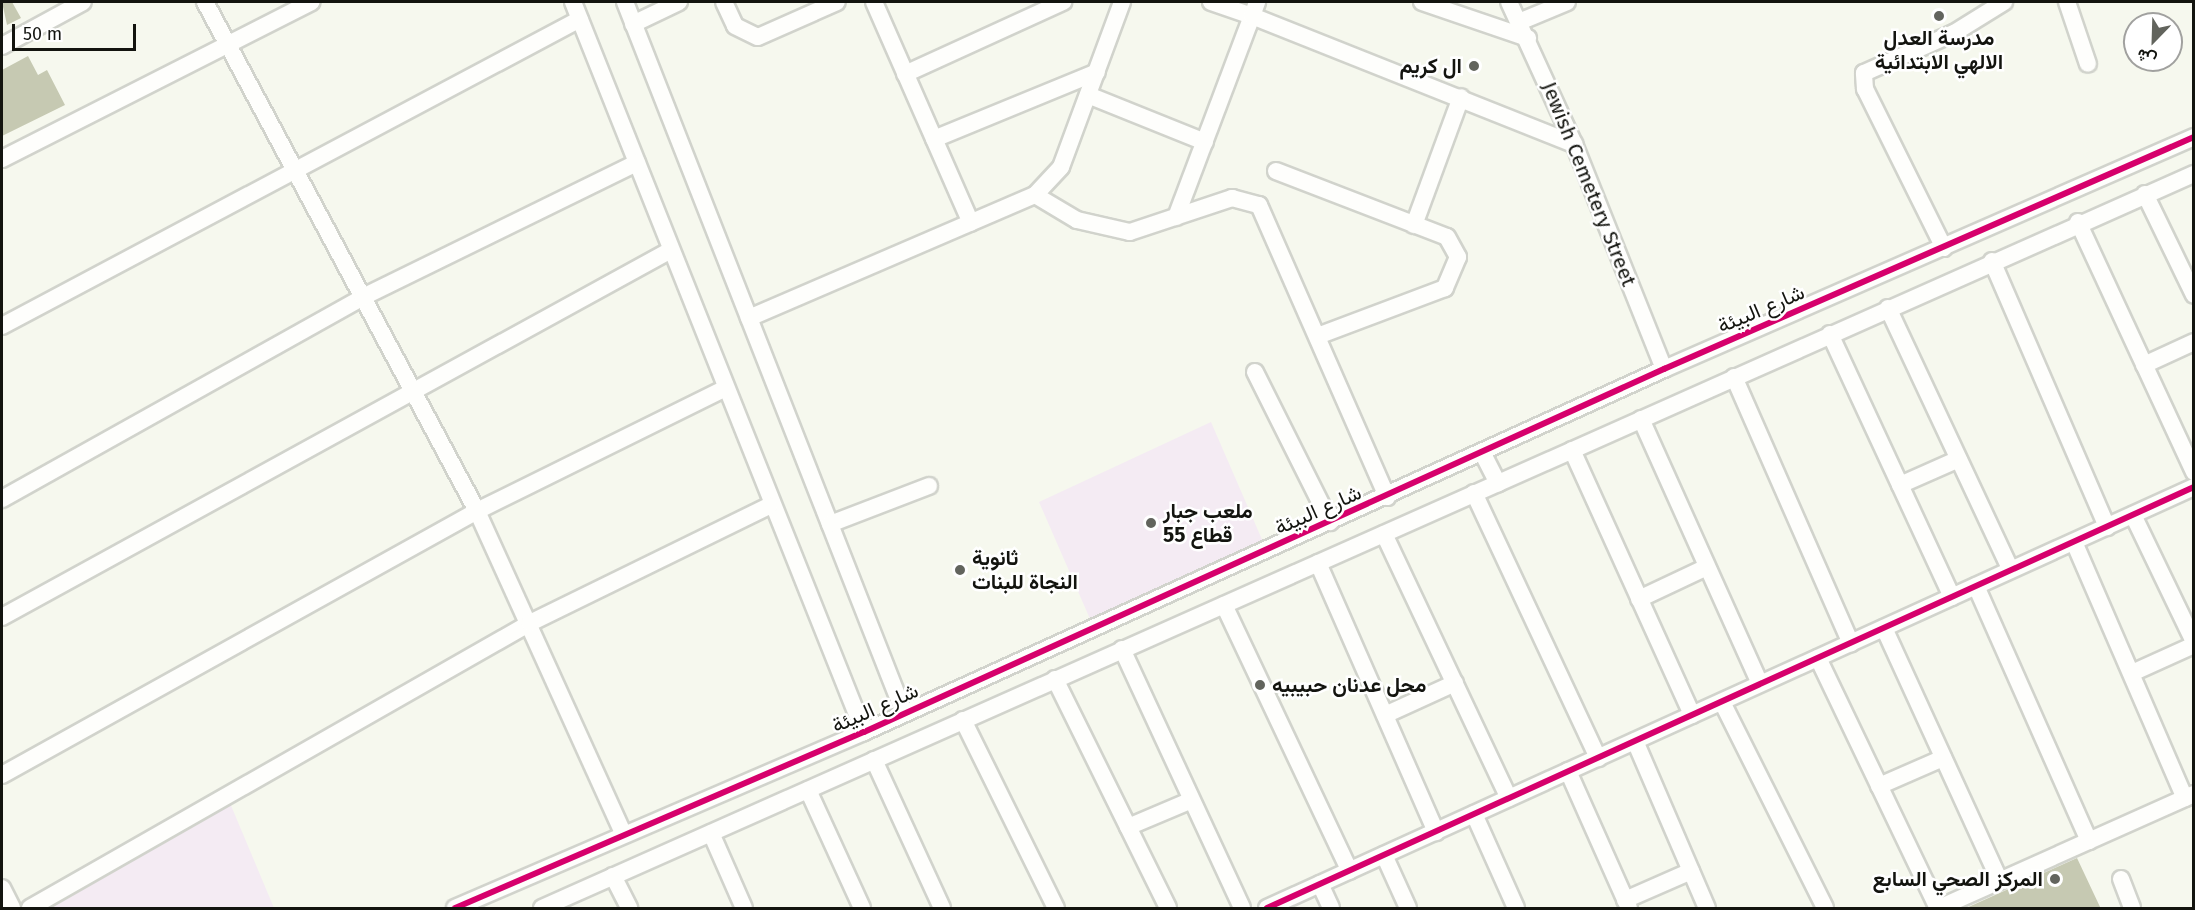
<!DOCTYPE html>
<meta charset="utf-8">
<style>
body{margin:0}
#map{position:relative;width:2195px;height:910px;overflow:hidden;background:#f6f8ee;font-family:"Fira Sans",Vazirmatn,sans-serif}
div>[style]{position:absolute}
.green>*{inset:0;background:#f4ebf3}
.building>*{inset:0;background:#c6c9b2}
.roads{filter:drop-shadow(2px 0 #d1d3cc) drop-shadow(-2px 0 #d1d3cc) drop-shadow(0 2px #d1d3cc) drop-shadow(0 -2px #d1d3cc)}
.minor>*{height:16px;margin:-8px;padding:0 8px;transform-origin:8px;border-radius:8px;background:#fefefc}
.cycleway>*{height:6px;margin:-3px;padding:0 3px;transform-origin:3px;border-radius:3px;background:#d6006c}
.dots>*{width:16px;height:16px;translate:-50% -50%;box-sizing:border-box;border:3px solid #fff;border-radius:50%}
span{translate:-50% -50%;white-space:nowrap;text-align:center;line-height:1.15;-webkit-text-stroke:5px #fff;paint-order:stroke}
.poi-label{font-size:21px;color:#13140f;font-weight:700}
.right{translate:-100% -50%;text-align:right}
.left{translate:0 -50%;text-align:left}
.street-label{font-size:21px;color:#13140f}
.frame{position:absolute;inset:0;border:3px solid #13140f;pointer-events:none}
.north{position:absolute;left:2123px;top:12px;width:60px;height:60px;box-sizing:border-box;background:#fff;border:2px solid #a1a19f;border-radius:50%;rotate:203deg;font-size:16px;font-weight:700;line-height:24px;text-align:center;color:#13140f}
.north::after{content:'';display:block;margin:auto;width:21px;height:27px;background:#62645d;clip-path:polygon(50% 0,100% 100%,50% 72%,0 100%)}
.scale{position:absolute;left:12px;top:24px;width:124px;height:27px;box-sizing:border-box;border:3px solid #13140f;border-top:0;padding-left:8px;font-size:18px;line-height:21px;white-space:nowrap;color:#13140f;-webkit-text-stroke:4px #fff;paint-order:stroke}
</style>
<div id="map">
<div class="green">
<i style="clip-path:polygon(1211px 422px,1267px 551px,1094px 628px,1039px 502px)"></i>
<i style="clip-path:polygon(227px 796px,274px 908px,32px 908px)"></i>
</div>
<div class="building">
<i style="clip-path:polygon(2px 2px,12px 2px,21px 18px,7px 25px)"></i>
<i style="clip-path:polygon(28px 56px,38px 75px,47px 70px,65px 105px,2px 136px,2px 70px)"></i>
<i style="clip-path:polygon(2077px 858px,2101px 909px,1964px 909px,2004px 891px)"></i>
</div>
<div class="roads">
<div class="minor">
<i style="left:205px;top:2px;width:577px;rotate:61.88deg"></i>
<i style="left:477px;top:511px;width:354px;rotate:65.6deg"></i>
<i style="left:573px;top:2px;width:786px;rotate:68.27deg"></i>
<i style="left:625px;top:2px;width:764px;rotate:68.57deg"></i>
<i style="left:724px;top:2px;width:26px;rotate:65deg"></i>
<i style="left:735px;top:26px;width:25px;rotate:26deg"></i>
<i style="left:758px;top:37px;width:86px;rotate:-23.9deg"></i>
<i style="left:874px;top:2px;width:241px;rotate:66.3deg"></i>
<i style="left:1211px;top:2px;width:43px;rotate:18.9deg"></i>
<i style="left:1252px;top:16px;width:15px;rotate:-70deg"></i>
<i style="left:1422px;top:2px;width:112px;rotate:18.8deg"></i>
<i style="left:1509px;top:2px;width:156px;rotate:65.4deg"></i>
<i style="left:1574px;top:144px;width:242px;rotate:68.2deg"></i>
<i style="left:2067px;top:2px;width:65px;rotate:71.3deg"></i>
<i style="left:1519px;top:22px;width:52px;rotate:-22.6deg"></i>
<i style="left:633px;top:24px;width:51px;rotate:-25.6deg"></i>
<i style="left:2px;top:46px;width:92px;rotate:-28.5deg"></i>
<i style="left:905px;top:74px;width:174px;rotate:-24.5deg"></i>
<i style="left:1088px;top:95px;width:126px;rotate:21.9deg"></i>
<i style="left:934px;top:139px;width:176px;rotate:-22.3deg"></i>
<i style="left:2px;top:159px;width:347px;rotate:-26.9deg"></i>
<i style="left:1276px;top:171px;width:183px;rotate:21.1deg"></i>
<i style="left:1447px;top:237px;width:23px;rotate:61deg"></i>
<i style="left:1458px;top:257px;width:34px;rotate:113deg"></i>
<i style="left:1445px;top:288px;width:134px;rotate:159.4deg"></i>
<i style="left:2145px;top:194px;width:112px;rotate:64.1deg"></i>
<i style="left:1035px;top:195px;width:49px;rotate:30.8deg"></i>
<i style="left:1077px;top:220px;width:54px;rotate:12.8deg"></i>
<i style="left:1130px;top:232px;width:108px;rotate:-18.4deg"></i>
<i style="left:1232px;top:198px;width:28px;rotate:15deg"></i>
<i style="left:1259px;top:205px;width:319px;rotate:66.3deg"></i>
<i style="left:1176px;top:217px;width:215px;rotate:-69.3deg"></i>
<i style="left:1252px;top:16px;width:347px;rotate:21.7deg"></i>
<i style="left:2078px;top:222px;width:276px;rotate:65.1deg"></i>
<i style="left:1414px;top:225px;width:136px;rotate:-69.8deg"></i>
<i style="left:1944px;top:248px;width:178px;rotate:-116.4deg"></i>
<i style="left:1865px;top:89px;width:16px;rotate:-94deg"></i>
<i style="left:1864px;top:73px;width:98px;rotate:-24deg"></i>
<i style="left:1954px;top:33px;width:59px;rotate:-31.8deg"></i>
<i style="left:1992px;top:261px;width:290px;rotate:66.6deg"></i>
<i style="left:1888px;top:308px;width:289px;rotate:64.9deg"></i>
<i style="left:749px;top:318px;width:311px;rotate:-23.3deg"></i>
<i style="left:1035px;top:195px;width:38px;rotate:-47deg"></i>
<i style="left:1061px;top:167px;width:176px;rotate:-69.7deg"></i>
<i style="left:2px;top:326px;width:654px;rotate:-27.97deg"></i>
<i style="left:1830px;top:334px;width:290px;rotate:65.1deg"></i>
<i style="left:2144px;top:365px;width:55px;rotate:-24.7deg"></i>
<i style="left:1255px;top:372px;width:168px;rotate:63.4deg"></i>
<i style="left:1734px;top:377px;width:291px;rotate:66.3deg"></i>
<i style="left:1641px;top:419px;width:290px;rotate:65.8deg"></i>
<i style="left:1572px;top:450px;width:291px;rotate:65.6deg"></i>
<i style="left:1483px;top:454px;width:33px;rotate:63deg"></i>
<i style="left:1900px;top:485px;width:64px;rotate:-23.8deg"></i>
<i style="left:1474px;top:493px;width:293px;rotate:64.9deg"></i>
<i style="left:2px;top:499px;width:414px;rotate:-29.2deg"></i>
<i style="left:363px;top:297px;width:305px;rotate:-26.1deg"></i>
<i style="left:2133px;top:515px;width:141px;rotate:64.3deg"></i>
<i style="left:830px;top:524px;width:106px;rotate:-21deg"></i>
<i style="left:1384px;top:534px;width:292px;rotate:64.7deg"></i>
<i style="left:2074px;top:542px;width:279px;rotate:66.6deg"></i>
<i style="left:1318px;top:563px;width:294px;rotate:66.3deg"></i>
<i style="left:1976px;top:586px;width:279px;rotate:66.1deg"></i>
<i style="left:1639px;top:599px;width:75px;rotate:-25.2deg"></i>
<i style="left:1224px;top:605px;width:294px;rotate:64.7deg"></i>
<i style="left:2px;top:617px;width:763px;rotate:-28.75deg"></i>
<i style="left:1884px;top:628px;width:278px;rotate:65.4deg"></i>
<i style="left:1122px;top:649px;width:285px;rotate:65.1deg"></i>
<i style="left:1818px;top:658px;width:277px;rotate:64.4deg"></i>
<i style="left:2132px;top:673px;width:68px;rotate:-24.3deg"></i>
<i style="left:1055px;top:679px;width:255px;rotate:63.7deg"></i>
<i style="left:1722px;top:702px;width:230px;rotate:63.4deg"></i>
<i style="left:1385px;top:715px;width:77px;rotate:-24.6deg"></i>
<i style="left:963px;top:720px;width:210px;rotate:63.7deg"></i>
<i style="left:1635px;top:741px;width:182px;rotate:66.7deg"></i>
<i style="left:874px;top:760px;width:163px;rotate:65.3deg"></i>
<i style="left:1568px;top:771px;width:150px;rotate:66deg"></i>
<i style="left:2px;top:775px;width:543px;rotate:-29.06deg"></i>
<i style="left:477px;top:511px;width:275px;rotate:-26.3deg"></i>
<i style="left:1879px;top:786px;width:70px;rotate:-23.6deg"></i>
<i style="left:808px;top:790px;width:130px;rotate:65.4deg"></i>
<i style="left:1474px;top:814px;width:103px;rotate:65.9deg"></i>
<i style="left:1128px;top:827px;width:69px;rotate:-22.9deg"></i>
<i style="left:711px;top:833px;width:82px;rotate:66.3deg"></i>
<i style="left:1384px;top:855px;width:58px;rotate:65.6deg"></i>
<i style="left:613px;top:876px;width:36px;rotate:63deg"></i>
<i style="left:2121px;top:879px;width:31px;rotate:69deg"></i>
<i style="left:1320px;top:884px;width:26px;rotate:65deg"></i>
<i style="left:2px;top:888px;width:22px;rotate:63deg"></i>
<i style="left:1625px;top:900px;width:72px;rotate:-23.7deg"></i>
<i style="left:30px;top:908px;width:576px;rotate:-29.68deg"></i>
<i style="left:530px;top:623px;width:266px;rotate:-26.1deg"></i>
<i style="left:455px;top:908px;width:445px;rotate:-23.3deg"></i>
<i style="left:864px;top:732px;width:879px;rotate:-24.41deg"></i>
<i style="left:1664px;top:369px;width:579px;rotate:-23.64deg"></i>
<i style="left:542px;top:908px;width:1808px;rotate:-23.96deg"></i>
<i style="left:1267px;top:908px;width:1018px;rotate:-24.43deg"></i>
<i style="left:1939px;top:908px;width:279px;rotate:-24.1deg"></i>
</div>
</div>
<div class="cycleway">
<i style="left:455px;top:908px;width:445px;rotate:-23.3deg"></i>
<i style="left:864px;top:732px;width:879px;rotate:-24.41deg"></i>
<i style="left:1664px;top:369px;width:579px;rotate:-23.64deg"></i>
<i style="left:1267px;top:908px;width:1018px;rotate:-24.43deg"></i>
</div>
<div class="dots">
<i style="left:1939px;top:16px;background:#62645d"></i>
<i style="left:1474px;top:66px;background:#62645d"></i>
<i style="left:1151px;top:523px;background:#62645d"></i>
<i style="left:960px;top:570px;background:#62645d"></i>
<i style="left:1260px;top:685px;background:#62645d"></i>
<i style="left:2055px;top:879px;background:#62645d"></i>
</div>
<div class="poi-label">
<span style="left:1939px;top:50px">مدرسة العدل<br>الالهي الابتدائية</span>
<span class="right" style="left:1462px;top:66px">ال كريم</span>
<span class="left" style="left:1163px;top:523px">ملعب جبار<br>قطاع 55</span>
<span class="left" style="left:972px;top:570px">ثانوية<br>النجاة للبنات</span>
<span class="left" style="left:1272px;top:685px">محل عدنان حبيبيه</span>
<span class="right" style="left:2043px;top:879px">المركز الصحي السابع</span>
</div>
<div class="street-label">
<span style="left:1589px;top:184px;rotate:68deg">Jewish Cemetery Street</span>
<span style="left:1761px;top:309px;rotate:-23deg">شارع البيئة</span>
<span style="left:1318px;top:510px;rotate:-24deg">شارع البيئة</span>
<span style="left:875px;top:708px;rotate:-24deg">شارع البيئة</span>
</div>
<div class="frame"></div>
<div class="north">ش</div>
<div class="scale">50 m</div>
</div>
